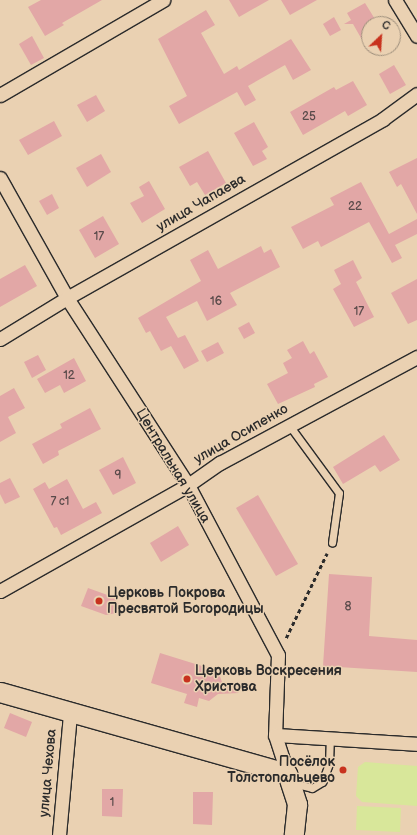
<!DOCTYPE html>
<meta charset="utf-8">
<style>
body{margin:0}
#map{position:relative;width:417px;height:835px;overflow:hidden;background:#ead1b2;font-family:"Balsamiq Sans",sans-serif}
div>[style]{position:absolute}
.green>*{inset:0;background:#d8e79a}
.building>*{inset:0;background:#e2a7a6}
.path>*{height:2.5px;margin-top:-1.25px;transform-origin:0;background:repeating-linear-gradient(90deg,#2b2b2b 0 4px,transparent 0 7px)}
.roads{filter:drop-shadow(1px 0 #2b2b2b) drop-shadow(-1px 0 #2b2b2b) drop-shadow(0 1px #2b2b2b) drop-shadow(0 -1px #2b2b2b)}
.lane>*{height:7px;margin:-3.5px;padding:0 3.5px;transform-origin:3.5px;border-radius:3.5px;background:#ead1b2}
.street>*{height:13px;margin:-6.5px;padding:0 6.5px;transform-origin:6.5px;border-radius:6.5px;background:#ead1b2}
.secondary>*{height:19px;margin:-9.5px;padding:0 9.5px;transform-origin:9.5px;border-radius:9.5px;background:#ead1b2}
.dots>*{width:11px;height:11px;translate:-50% -50%;box-sizing:border-box;border:2px solid #ead1b2;border-radius:50%}
span{translate:-50% -50%;white-space:nowrap;text-align:center;line-height:1.15;-webkit-text-stroke:3px #ead1b2;paint-order:stroke}
.number-label{font-size:12px;color:#594a4a}
.number-label span{-webkit-text-stroke-width:0}
.street-label{font-size:14px;color:#2b2b2b}
.poi-label{font-size:14px;color:#2b2b2b;font-weight:700}
.left{translate:0 -50%;text-align:left}
.right{translate:-100% -50%;text-align:right}
.north{position:absolute;left:361px;top:16px;width:40px;height:40px;box-sizing:border-box;background:#ead1b2;border:1px solid #9e8f7c;border-radius:50%;rotate:25deg;font-size:11px;font-weight:700;line-height:16px;text-align:center;color:#2b2b2b}
.north::after{content:'';display:block;margin:auto;width:14px;height:18px;background:#c8321e;clip-path:polygon(50% 0,100% 100%,50% 72%,0 100%)}
</style>
<div id="map">
<div class="green">
<i style="clip-path:polygon(365px 762px,417px 766px,417px 806px,362px 802px,356px 796px,358px 767px)"></i>
<i style="clip-path:polygon(357px 806px,401px 808px,400px 832px,356px 830px)"></i>
</div>
<div class="building">
<i style="clip-path:polygon(41px 0,102px 0,62px 23px,64px 25px,45px 36px,28px 7px)"></i>
<i style="clip-path:polygon(229px 0,269px 0,239px 17px)"></i>
<i style="clip-path:polygon(281px 0,317px 0,290px 15px)"></i>
<i style="clip-path:polygon(365px 3px,378px 24px,369px 24px,369px 52px,353px 24px,344px 24px,351px 20px,347px 13px)"></i>
<i style="clip-path:polygon(206px 10px,215px 25px,201px 33px,224px 74px,237px 66px,239px 70px,291px 39px,311px 70px,293px 80px,285px 65px,248px 86px,256px 100px,245px 106px,237px 92px,179px 124px,169px 106px,187px 96px,158px 39px)"></i>
<i style="clip-path:polygon(334px 17px,341px 30px,330px 36px,323px 24px)"></i>
<i style="clip-path:polygon(32px 36px,44px 58px,31px 65px,19px 44px)"></i>
<i style="clip-path:polygon(394px 65px,406px 85px,390px 94px,379px 74px)"></i>
<i style="clip-path:polygon(353px 81px,367px 105px,348px 116px,345px 111px,303px 135px,290px 112px,334px 87px,336px 90px)"></i>
<i style="clip-path:polygon(96px 95px,105px 111px,87px 122px,77px 105px)"></i>
<i style="clip-path:polygon(54px 121px,62px 136px,28px 155px,19px 140px)"></i>
<i style="clip-path:polygon(254px 122px,268px 147px,262px 151px,267px 159px,253px 166px,234px 133px)"></i>
<i style="clip-path:polygon(208px 151px,226px 183px,205px 195px,197px 182px,190px 186px,179px 167px)"></i>
<i style="clip-path:polygon(101px 154px,111px 172px,87px 187px,76px 168px)"></i>
<i style="clip-path:polygon(417px 158px,417px 214px,401px 184px,397px 187px,389px 172px)"></i>
<i style="clip-path:polygon(149px 181px,165px 209px,142px 223px,130px 203px,144px 196px,139px 187px)"></i>
<i style="clip-path:polygon(361px 182px,389px 234px,417px 219px,417px 234px,395px 245px,402px 258px,392px 263px,369px 222px,321px 247px,318px 241px,303px 249px,291px 227px,334px 205px,330px 198px)"></i>
<i style="clip-path:polygon(52px 194px,59px 208px,47px 215px,39px 201px)"></i>
<i style="clip-path:polygon(103px 216px,119px 244px,95px 258px,79px 230px)"></i>
<i style="clip-path:polygon(261px 246px,264px 253px,271px 249px,280px 267px,230px 293px,237px 305px,207px 321px,197px 301px,166px 317px,178px 338px,185px 335px,199px 361px,184px 369px,171px 346px,161px 351px,150px 331px,146px 333px,138px 318px,201px 281px,190px 260px,208px 250px,218px 269px)"></i>
<i style="clip-path:polygon(353px 260px,362px 278px,356px 282px,374px 317px,354px 327px,333px 289px,341px 284px,334px 270px)"></i>
<i style="clip-path:polygon(25px 265px,37px 286px,0 307px,0 279px)"></i>
<i style="clip-path:polygon(417px 279px,417px 320px,408px 324px,391px 293px)"></i>
<i style="clip-path:polygon(249px 322px,255px 333px,244px 339px,238px 328px)"></i>
<i style="clip-path:polygon(303px 341px,310px 354px,314px 351px,328px 377px,314px 384px,315px 387px,278px 404px,267px 384px,288px 373px,283px 363px,292px 358px,287px 350px)"></i>
<i style="clip-path:polygon(218px 342px,224px 353px,207px 362px,201px 351px)"></i>
<i style="clip-path:polygon(38px 355px,46px 370px,32px 378px,24px 362px)"></i>
<i style="clip-path:polygon(74px 358px,86px 381px,64px 393px,60px 385px,45px 393px,37px 379px)"></i>
<i style="clip-path:polygon(14px 388px,25px 408px,8px 417px,16px 433px,0 442px,0 396px)"></i>
<i style="clip-path:polygon(90px 408px,101px 429px,58px 451px,59px 455px,43px 464px,32px 444px,62px 428px,60px 424px)"></i>
<i style="clip-path:polygon(384px 435px,400px 460px,380px 472px,375px 465px,343px 484px,333px 467px)"></i>
<i style="clip-path:polygon(123px 457px,136px 483px,113px 495px,99px 470px)"></i>
<i style="clip-path:polygon(10px 478px,20px 497px,5px 504px,0 494px,0 483px)"></i>
<i style="clip-path:polygon(67px 479px,83px 509px,96px 502px,102px 513px,61px 535px,57px 527px,54px 528px,33px 489px,45px 482px,49px 489px)"></i>
<i style="clip-path:polygon(258px 495px,298px 564px,276px 576px,236px 508px)"></i>
<i style="clip-path:polygon(178px 526px,189px 545px,161px 562px,150px 543px)"></i>
<i style="clip-path:polygon(329px 574px,372px 577px,369px 636px,417px 640px,417px 672px,323px 666px)"></i>
<i style="clip-path:polygon(88px 588px,113px 597px,119px 604px,116px 613px,106px 615px,81px 606px)"></i>
<i style="clip-path:polygon(160px 653px,218px 671px,222px 682px,239px 693px,218px 694px,209px 701px,199px 698px,197px 707px,184px 703px,187px 694px,151px 683px)"></i>
<i style="clip-path:polygon(10px 713px,32px 722px,26px 737px,4px 728px)"></i>
<i style="clip-path:polygon(102px 789px,123px 789px,122px 817px,102px 816px)"></i>
<i style="clip-path:polygon(193px 792px,213px 792px,212px 825px,193px 824px)"></i>
</div>
<div class="path">
<i style="left:286px;top:638px;width:94px;rotate:-64.2deg"></i>
</div>
<div class="roads">
<div class="lane">
<i style="left:289px;top:425px;width:84px;rotate:53.7deg"></i>
<i style="left:339px;top:493px;width:50px;rotate:98deg"></i>
<i style="left:294px;top:779px;width:9px;rotate:41deg"></i>
<i style="left:301px;top:785px;width:11px;rotate:15deg"></i>
<i style="left:312px;top:788px;width:12px;rotate:-31deg"></i>
<i style="left:322px;top:782px;width:19px;rotate:-69deg"></i>
<i style="left:329px;top:764px;width:24px;rotate:-88deg"></i>
</div>
<div class="street">
<i style="left:395px;top:0;width:42px;rotate:58.6deg"></i>
<i style="left:0;top:95px;width:189px;rotate:-30.2deg"></i>
<i style="left:0;top:178px;width:137px;rotate:60.8deg"></i>
<i style="left:67px;top:298px;width:223px;rotate:57.1deg"></i>
<i style="left:188px;top:485px;width:192px;rotate:62.1deg"></i>
<i style="left:278px;top:655px;width:80px;rotate:92.1deg"></i>
<i style="left:275px;top:735px;width:40px;rotate:72deg"></i>
<i style="left:0;top:339px;width:79px;rotate:-31.5deg"></i>
<i style="left:67px;top:298px;width:363px;rotate:-29.5deg"></i>
<i style="left:383px;top:119px;width:42px;rotate:-36.3deg"></i>
<i style="left:0;top:591px;width:216px;rotate:-29.4deg"></i>
<i style="left:188px;top:485px;width:39px;rotate:-35deg"></i>
<i style="left:220px;top:463px;width:224px;rotate:-28.3deg"></i>
<i style="left:275px;top:735px;width:142px;rotate:3.6deg"></i>
<i style="left:59px;top:835px;width:122px;rotate:-84.8deg"></i>
</div>
<div class="secondary">
<i style="left:0;top:692px;width:298px;rotate:15.8deg"></i>
<i style="left:287px;top:773px;width:33px;rotate:72deg"></i>
<i style="left:297px;top:804px;width:31px;rotate:96deg"></i>
</div>
</div>
<div class="dots">
<i style="left:99px;top:601px;background:#c8321e"></i>
<i style="left:187px;top:679px;background:#c8321e"></i>
<i style="left:343px;top:770px;background:#c8321e"></i>
</div>
<div class="number-label">
<span style="left:309px;top:117px">25</span>
<span style="left:355px;top:207px">22</span>
<span style="left:99px;top:237px">17</span>
<span style="left:216px;top:302px">16</span>
<span style="left:359px;top:312px">17</span>
<span style="left:69px;top:376px">12</span>
<span style="left:118px;top:476px">9</span>
<span style="left:60px;top:502px">7 с1</span>
<span style="left:348px;top:607px">8</span>
<span style="left:112px;top:803px">1</span>
</div>
<div class="street-label">
<span style="left:201px;top:203px;rotate:-30deg">улица Чапаева</span>
<span style="left:241px;top:434px;rotate:-30deg">улица Осипенко</span>
<span style="left:173px;top:466px;rotate:59deg">Центральная улица</span>
<span style="left:48px;top:773px;rotate:-85deg">улица Чехова</span>
</div>
<div class="poi-label">
<span class="left" style="left:107px;top:601px">Церковь Покрова<br>Пресвятой Богородицы</span>
<span class="left" style="left:195px;top:679px">Церковь Воскресения<br>Христова</span>
<span class="right" style="left:335px;top:770px">Посёлок<br>Толстопальцево</span>
</div>
<div class="north">С</div>
</div>
